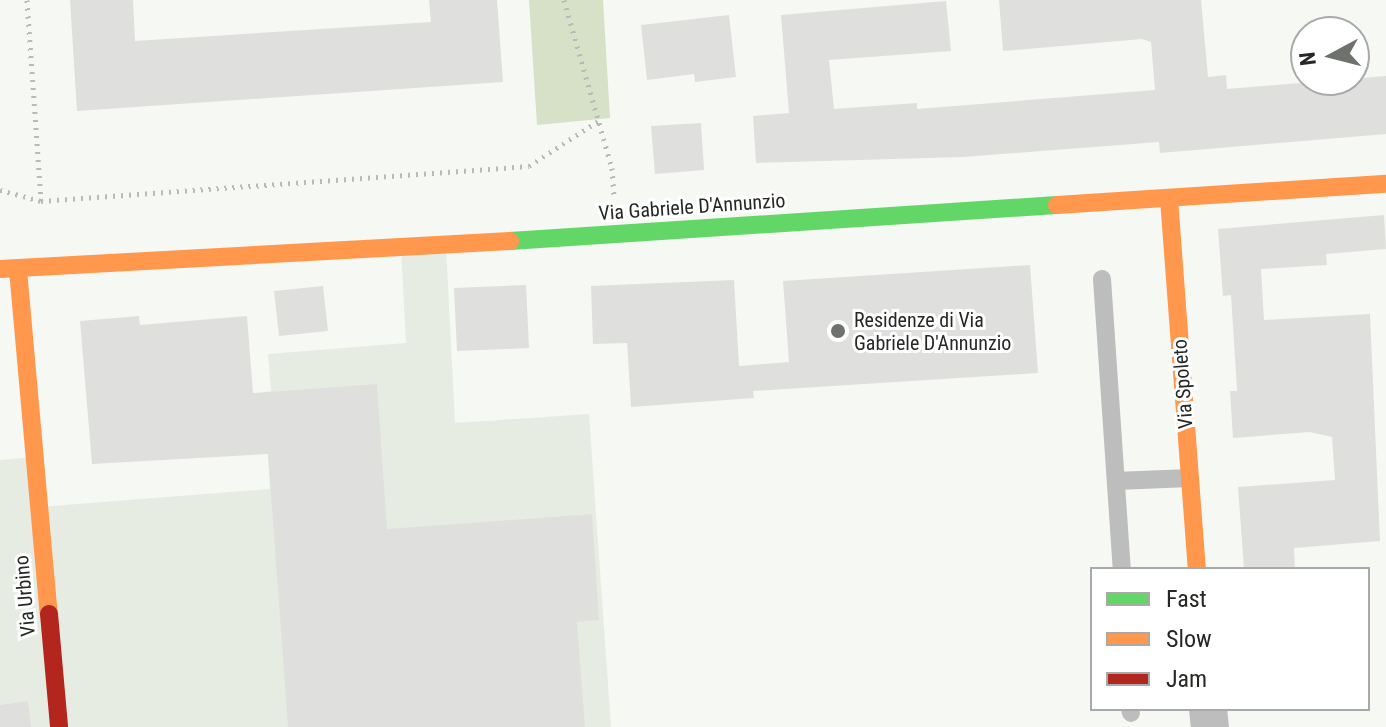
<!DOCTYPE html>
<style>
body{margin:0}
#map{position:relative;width:1386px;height:727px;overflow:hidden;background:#f6f8f4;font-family:"Roboto Condensed",sans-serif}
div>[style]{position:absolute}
.built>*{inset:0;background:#e7ece3}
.green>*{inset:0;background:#d6e1c7}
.building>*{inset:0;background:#dfe0dd}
.path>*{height:5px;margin-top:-2.5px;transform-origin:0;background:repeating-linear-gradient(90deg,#babbb8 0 2px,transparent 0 8px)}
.lane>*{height:18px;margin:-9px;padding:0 9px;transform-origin:9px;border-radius:9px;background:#bcbdbc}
.street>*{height:38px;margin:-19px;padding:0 19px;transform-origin:19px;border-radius:19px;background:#bcbdbc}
.fast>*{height:18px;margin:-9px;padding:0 9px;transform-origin:9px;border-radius:9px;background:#63d668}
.slow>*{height:18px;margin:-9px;padding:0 9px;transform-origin:9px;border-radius:9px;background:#ff974d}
.jam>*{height:18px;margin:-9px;padding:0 9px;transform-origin:9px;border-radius:9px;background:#b3261e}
.dots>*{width:22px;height:22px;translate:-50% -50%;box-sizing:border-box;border:4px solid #fff;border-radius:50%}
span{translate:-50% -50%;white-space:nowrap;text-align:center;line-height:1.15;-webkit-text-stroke:6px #fff;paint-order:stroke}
.street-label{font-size:20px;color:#262825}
.poi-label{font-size:20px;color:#262825}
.left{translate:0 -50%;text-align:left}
.legend{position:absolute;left:1090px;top:567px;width:280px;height:144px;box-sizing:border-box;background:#fff;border:2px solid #a8a9a8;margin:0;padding:10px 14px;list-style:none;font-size:24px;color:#262825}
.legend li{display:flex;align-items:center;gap:16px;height:40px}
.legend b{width:40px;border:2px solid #a8a9a8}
.north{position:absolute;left:1290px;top:16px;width:80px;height:80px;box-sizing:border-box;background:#fff;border:2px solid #a8a9a8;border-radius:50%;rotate:263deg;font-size:22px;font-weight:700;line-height:32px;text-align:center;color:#262825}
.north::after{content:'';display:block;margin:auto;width:28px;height:36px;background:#6f716d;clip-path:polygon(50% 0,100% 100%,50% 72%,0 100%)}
</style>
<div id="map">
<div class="built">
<i style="clip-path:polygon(446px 245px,455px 423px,589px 414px,611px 727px,0 727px,0 460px,34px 457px,39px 507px,270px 489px,264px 392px,271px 391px,268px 354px,406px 343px,401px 248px)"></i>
</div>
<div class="green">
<i style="clip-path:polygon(529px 0,603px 0,610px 118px,537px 125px)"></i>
</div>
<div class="building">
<i style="clip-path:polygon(70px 0,133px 0,135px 41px,431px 22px,429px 0,497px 0,503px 82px,77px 111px)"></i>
<i style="clip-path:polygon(999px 0,1201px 0,1208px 77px,1226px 75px,1227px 89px,1386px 76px,1386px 134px,1160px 153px,1159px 142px,963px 157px,756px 163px,753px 116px,789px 113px,781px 15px,946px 1px,951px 51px,829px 60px,834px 109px,917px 103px,917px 109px,1155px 90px,1151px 42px,1142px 39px,1003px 51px)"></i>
<i style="clip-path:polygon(729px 15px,736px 77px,695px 82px,694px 74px,647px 80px,641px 25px)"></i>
<i style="clip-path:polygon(701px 123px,704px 170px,655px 174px,651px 126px)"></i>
<i style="clip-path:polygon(1384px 215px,1386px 249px,1326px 254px,1327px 265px,1261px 269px,1264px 320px,1370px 314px,1380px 541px,1294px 548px,1295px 569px,1244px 569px,1238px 487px,1335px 480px,1332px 437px,1310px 432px,1233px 438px,1230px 391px,1237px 391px,1231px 295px,1223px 296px,1218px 229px)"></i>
<i style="clip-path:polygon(1030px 265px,1038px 373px,753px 391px,754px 398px,631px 407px,627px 343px,593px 344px,591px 286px,734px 280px,739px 366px,789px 362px,783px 281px)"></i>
<i style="clip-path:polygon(526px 285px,529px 348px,457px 351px,454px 288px)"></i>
<i style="clip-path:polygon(323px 286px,328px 331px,279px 336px,274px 291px)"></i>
<i style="clip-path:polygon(139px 316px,140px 325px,247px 316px,253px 393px,377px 384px,387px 529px,592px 514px,599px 620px,577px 622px,585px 727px,288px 727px,268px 454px,92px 464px,80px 321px)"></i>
<i style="clip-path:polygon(28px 701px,31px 727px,0 727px,0 705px)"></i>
</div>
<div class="path">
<i style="left:27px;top:0;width:201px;rotate:86deg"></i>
<i style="left:564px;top:0;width:175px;rotate:74.1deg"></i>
<i style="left:612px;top:168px;width:28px;rotate:86deg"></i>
<i style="left:0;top:190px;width:42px;rotate:15deg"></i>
<i style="left:41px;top:201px;width:489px;rotate:-4.1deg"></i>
<i style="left:529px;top:166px;width:82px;rotate:-33.1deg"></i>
</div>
<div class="lane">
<i style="left:1102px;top:279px;width:291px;rotate:86.1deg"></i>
<i style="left:1116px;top:481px;width:74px;rotate:-2.3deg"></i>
<i style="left:1130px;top:709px;width:4px;rotate:76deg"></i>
</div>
<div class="street">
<i style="left:1208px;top:709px;width:18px;rotate:84deg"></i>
</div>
<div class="fast">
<i style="left:510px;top:241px;width:548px;rotate:-3.77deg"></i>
</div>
<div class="slow">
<i style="left:1169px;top:199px;width:371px;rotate:85.7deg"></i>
<i style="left:1057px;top:205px;width:330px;rotate:-3.7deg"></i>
<i style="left:0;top:269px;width:511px;rotate:-3.14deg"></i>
<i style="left:18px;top:270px;width:345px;rotate:84.9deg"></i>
</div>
<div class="jam">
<i style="left:49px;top:614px;width:113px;rotate:84.9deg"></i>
</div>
<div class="dots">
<i style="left:838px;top:331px;background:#6f716d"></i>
</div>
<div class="street-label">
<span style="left:692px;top:207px;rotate:-4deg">Via Gabriele D'Annunzio</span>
<span style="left:1183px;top:384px;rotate:-94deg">Via Spoleto</span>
<span style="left:25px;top:596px;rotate:-95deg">Via Urbino</span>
</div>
<div class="poi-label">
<span class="left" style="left:854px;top:332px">Residenze di Via<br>Gabriele D'Annunzio</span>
</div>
<ul class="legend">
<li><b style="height:10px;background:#63d668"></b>Fast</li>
<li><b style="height:10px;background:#ff974d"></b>Slow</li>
<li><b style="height:10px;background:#b3261e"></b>Jam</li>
</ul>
<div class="north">N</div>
</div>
